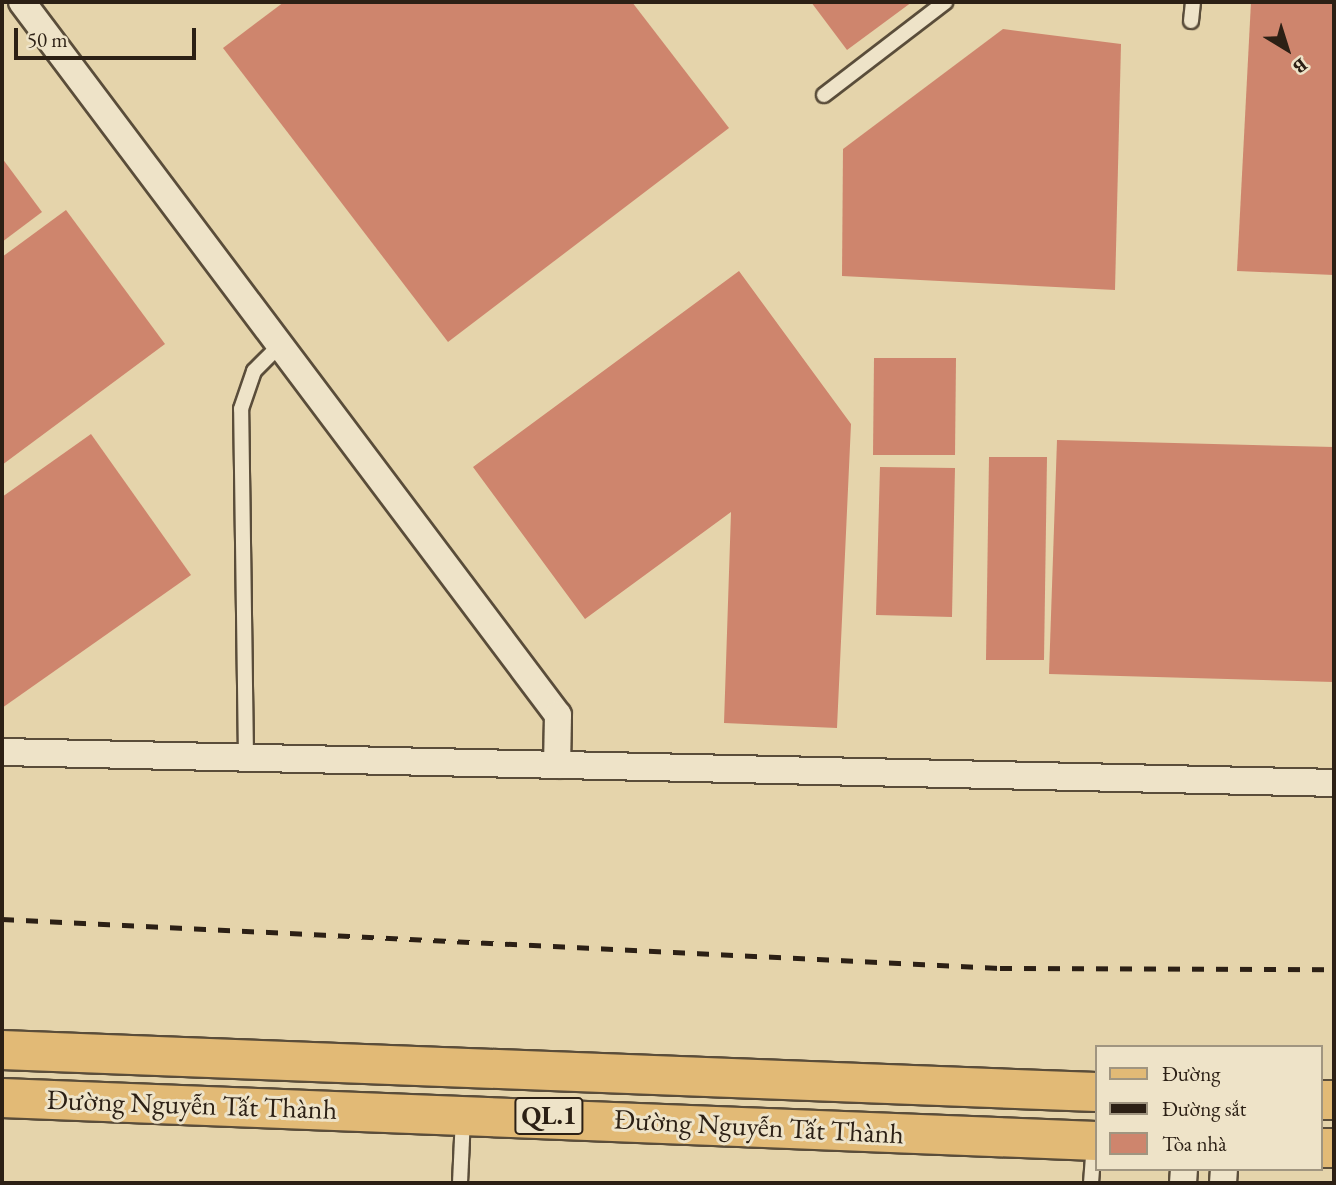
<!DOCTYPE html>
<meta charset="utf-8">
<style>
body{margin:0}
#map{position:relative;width:1336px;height:1185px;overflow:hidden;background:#e5d4ab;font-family:"EB Garamond",serif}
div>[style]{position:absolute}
.building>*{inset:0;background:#ce856d}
.roads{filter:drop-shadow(2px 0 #5a4d3a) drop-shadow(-2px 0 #5a4d3a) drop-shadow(0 2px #5a4d3a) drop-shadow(0 -2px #5a4d3a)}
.service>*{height:14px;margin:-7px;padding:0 7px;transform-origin:7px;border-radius:7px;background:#eee3c8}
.minor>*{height:26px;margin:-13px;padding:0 13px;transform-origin:13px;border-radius:13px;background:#eee3c8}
.primary>*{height:38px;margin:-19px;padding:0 19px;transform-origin:19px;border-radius:19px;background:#e2ba76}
.rail>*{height:5px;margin-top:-2.5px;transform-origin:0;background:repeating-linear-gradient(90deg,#2c2015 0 12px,transparent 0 24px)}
span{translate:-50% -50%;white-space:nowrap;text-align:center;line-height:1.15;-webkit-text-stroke:6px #eee3c8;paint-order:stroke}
.shield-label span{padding:2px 5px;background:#eee3c8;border:2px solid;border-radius:5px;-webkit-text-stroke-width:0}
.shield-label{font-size:26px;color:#2c2015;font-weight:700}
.street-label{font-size:28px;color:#2c2015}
.frame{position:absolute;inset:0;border:4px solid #2c2015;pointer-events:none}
.legend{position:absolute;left:1095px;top:1045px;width:228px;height:126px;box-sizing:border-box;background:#eee3c8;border:2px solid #a09580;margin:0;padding:9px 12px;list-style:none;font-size:21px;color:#2c2015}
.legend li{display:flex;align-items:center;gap:14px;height:35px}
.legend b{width:35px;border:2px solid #a09580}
.north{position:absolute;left:1252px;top:14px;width:70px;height:70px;-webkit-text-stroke:5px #eee3c8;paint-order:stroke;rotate:142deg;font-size:19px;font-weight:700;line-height:28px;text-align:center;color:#2c2015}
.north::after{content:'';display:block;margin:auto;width:24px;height:32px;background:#2c2015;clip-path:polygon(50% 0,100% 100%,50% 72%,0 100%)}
.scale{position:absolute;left:14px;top:28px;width:182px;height:32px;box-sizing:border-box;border:4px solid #2c2015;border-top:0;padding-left:9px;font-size:21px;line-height:24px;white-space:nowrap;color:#2c2015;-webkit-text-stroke:5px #eee3c8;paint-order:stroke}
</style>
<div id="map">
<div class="building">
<i style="clip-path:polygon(284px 2px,632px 2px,729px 128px,448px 342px,223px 48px)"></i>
<i style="clip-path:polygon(811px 2px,912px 2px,847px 50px)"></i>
<i style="clip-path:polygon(1251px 2px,1334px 2px,1334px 275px,1237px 271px)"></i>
<i style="clip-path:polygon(1003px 29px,1121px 44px,1115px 290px,842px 276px,843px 149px)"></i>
<i style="clip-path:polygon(2px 158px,42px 212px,2px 242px)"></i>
<i style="clip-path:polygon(66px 210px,165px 344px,2px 465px,2px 257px)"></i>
<i style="clip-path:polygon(739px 271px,851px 424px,837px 728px,724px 723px,731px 512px,585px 619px,473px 467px)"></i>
<i style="clip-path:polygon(874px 358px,956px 358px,955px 455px,873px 455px)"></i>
<i style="clip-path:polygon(91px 434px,191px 575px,2px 708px,2px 497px)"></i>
<i style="clip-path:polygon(1057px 440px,1334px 447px,1334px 682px,1049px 674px)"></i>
<i style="clip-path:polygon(989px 457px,1047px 457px,1044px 660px,986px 660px)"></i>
<i style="clip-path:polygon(880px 467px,955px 468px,952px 617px,876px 615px)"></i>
</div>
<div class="roads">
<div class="service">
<i style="left:1191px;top:21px;width:19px;rotate:-84deg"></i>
<i style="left:824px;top:95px;width:153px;rotate:-37.5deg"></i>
<i style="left:246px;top:757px;width:348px;rotate:-90.8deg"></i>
<i style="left:241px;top:409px;width:40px;rotate:-71.1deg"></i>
<i style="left:254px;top:371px;width:37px;rotate:-45deg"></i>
<i style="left:460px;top:1183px;width:66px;rotate:-87.4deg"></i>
<i style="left:1091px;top:1183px;width:40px;rotate:-85.7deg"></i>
</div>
<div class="minor">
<i style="left:22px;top:2px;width:892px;rotate:53.07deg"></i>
<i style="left:558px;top:715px;width:50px;rotate:91.1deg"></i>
<i style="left:2px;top:752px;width:1332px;rotate:1.33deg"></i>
<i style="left:1183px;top:1183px;width:14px;rotate:-86deg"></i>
<i style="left:1223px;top:1183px;width:14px;rotate:-86deg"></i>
</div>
<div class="primary">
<i style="left:2px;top:1050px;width:1095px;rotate:2.2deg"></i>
<i style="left:2px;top:1098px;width:1095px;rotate:2.25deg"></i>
<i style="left:1320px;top:1100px;width:14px"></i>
<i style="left:1320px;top:1148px;width:14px"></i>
</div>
</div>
<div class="rail">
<i style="left:2px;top:919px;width:999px;rotate:2.81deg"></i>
<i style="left:1000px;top:968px;width:334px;rotate:0.2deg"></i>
</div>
<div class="shield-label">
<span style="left:549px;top:1116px">QL.1</span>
</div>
<div class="street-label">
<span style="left:192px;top:1104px;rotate:2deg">Đường Nguyễn Tất Thành</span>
<span style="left:759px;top:1126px;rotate:3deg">Đường Nguyễn Tất Thành</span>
</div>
<div class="frame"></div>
<ul class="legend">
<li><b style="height:9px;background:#e2ba76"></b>Đường</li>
<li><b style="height:9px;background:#2c2015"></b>Đường sắt</li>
<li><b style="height:19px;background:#ce856d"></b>Tòa nhà</li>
</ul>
<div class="north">B</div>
<div class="scale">50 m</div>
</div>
